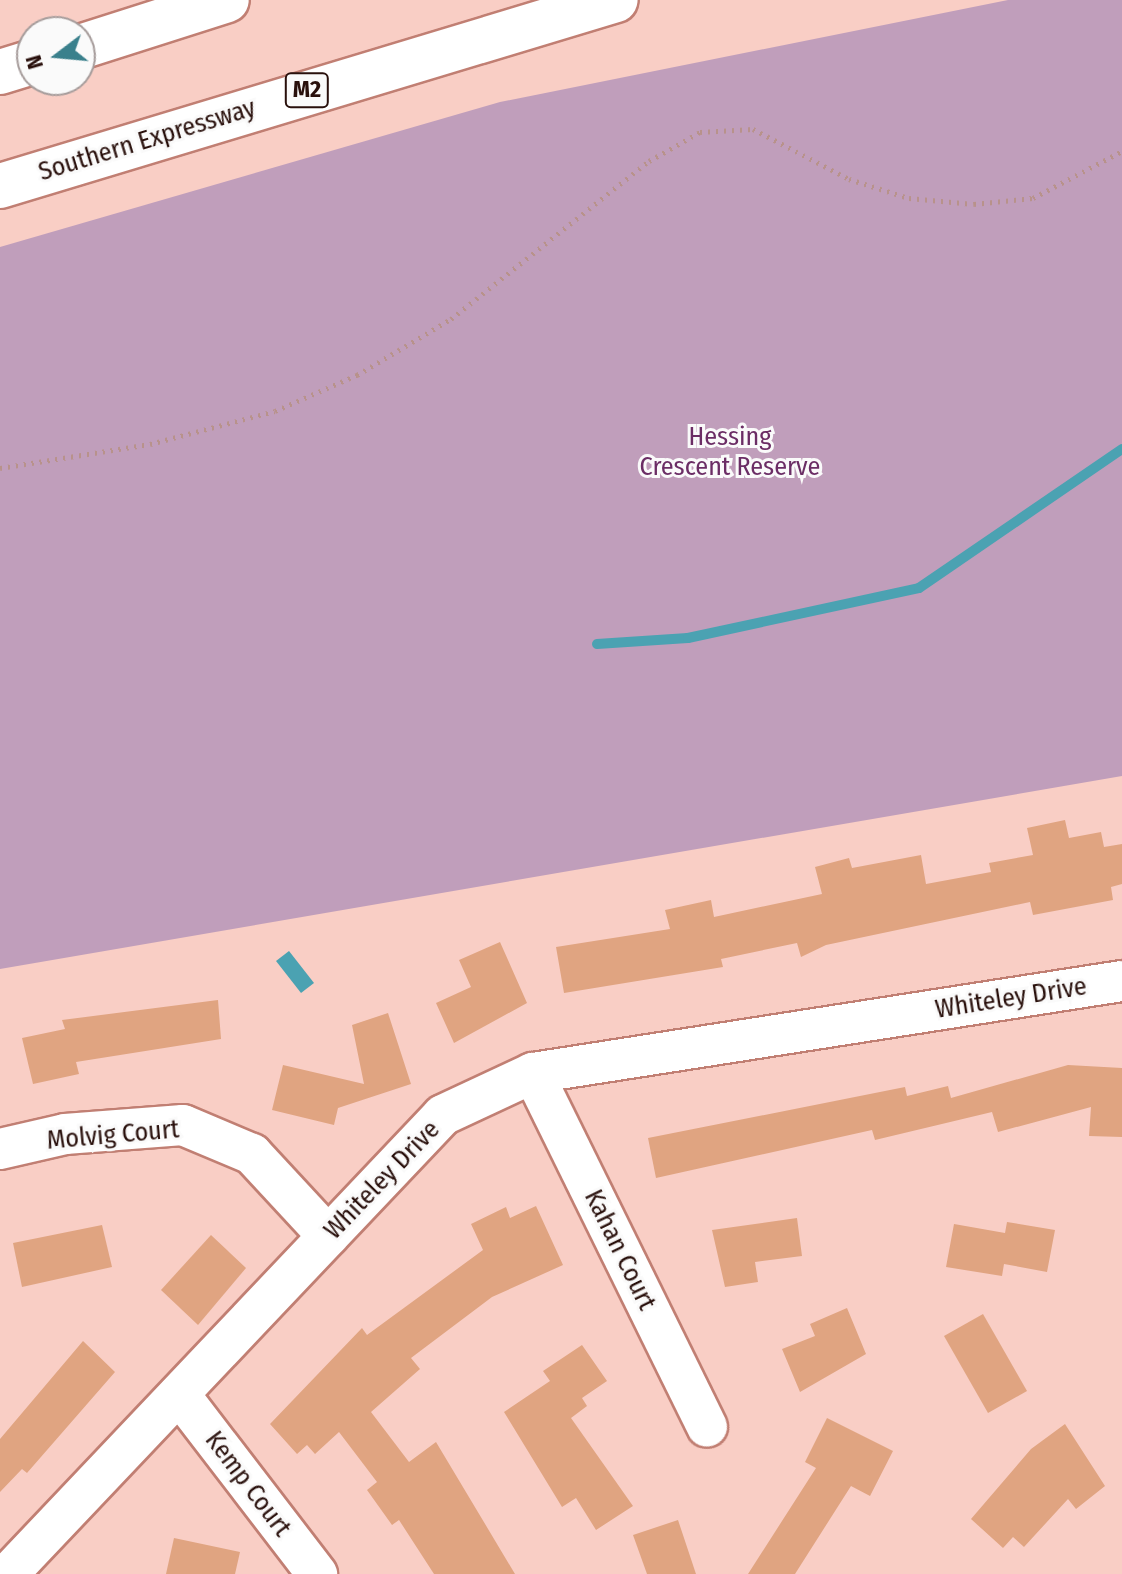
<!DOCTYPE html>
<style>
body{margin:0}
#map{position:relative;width:1122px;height:1574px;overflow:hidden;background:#f9cec5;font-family:"Fira Sans Condensed",sans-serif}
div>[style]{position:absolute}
.green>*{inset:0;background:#c09ebb}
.water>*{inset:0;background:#4ba2b2}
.stream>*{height:10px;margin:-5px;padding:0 5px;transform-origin:5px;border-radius:5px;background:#4ba2b2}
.building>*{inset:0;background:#e0a481}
.path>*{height:5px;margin-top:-2.5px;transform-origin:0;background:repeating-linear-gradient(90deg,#b8928b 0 2px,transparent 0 8px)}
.roads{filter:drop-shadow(2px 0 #c17f73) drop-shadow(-2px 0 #c17f73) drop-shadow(0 2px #c17f73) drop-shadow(0 -2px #c17f73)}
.minor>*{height:40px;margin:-20px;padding:0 20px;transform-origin:20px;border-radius:20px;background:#fff}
.highway>*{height:44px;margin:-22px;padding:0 22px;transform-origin:22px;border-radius:22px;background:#fff}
span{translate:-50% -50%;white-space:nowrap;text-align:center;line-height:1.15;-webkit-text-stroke:6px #fafafa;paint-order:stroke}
.shield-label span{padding:2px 6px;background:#fafafa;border:2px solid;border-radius:6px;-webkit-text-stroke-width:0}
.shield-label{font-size:24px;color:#29100c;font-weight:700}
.street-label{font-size:26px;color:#29100c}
.park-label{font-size:26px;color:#6b2d65}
.north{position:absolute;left:16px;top:16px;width:80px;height:80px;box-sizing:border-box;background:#fafafa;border:2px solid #a69c9b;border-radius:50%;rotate:254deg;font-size:22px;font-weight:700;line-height:32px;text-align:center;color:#29100c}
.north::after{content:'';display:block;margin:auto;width:28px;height:36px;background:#3a808c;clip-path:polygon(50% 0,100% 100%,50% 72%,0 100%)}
</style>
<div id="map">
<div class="green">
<i style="clip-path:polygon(1008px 0,1122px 0,1122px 776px,0 969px,0 247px,500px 102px)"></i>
</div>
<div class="water">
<i style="clip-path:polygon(289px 951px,314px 983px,301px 993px,276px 961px)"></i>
</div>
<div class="stream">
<i style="left:597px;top:644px;width:91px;rotate:-3.8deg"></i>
<i style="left:688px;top:638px;width:236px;rotate:-12.2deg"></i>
<i style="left:919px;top:588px;width:246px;rotate:-34.4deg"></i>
</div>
<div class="building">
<i style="clip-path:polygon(1065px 820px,1069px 838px,1101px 832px,1104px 847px,1122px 844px,1122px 884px,1111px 887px,1113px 900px,1033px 915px,1030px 902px,826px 945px,801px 957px,797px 943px,721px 959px,723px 967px,564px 993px,556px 947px,670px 929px,665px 910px,711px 900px,714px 917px,822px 894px,815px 867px,849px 858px,852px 868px,921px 855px,926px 884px,991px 872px,989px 863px,1033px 855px,1027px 828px)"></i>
<i style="clip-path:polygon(500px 942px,527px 1003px,454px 1043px,436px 1003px,471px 987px,459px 960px)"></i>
<i style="clip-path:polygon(218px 1000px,221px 1039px,76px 1062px,79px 1074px,33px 1084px,22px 1038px,65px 1029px,62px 1020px)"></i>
<i style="clip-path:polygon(388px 1013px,411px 1084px,338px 1108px,334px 1125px,272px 1110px,283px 1065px,364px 1084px,352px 1025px)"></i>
<i style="clip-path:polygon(1068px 1065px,1122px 1068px,1122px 1137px,1089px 1136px,1091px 1107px,998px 1132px,992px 1112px,875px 1140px,872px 1130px,656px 1178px,648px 1138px,905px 1087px,907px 1096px,948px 1086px,951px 1098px)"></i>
<i style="clip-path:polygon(536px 1206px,563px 1265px,492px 1297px,411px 1358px,420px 1369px,371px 1412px,409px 1462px,436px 1442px,515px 1574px,434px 1574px,399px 1520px,392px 1525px,367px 1490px,377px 1482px,339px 1432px,315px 1454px,307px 1445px,297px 1454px,270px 1424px,362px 1328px,367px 1335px,483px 1250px,471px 1224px,506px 1207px,510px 1218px)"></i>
<i style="clip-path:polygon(797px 1218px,802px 1256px,755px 1262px,758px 1282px,725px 1287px,712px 1230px)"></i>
<i style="clip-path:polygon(1007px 1222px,1055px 1230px,1047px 1272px,1004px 1264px,1002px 1276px,946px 1267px,954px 1224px,1005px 1233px)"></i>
<i style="clip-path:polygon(102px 1225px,112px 1267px,22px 1287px,13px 1243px)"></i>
<i style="clip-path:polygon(211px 1235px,246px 1268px,198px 1325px,161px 1290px)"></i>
<i style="clip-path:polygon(847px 1308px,866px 1354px,800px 1392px,782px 1349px,815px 1336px,810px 1324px)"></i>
<i style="clip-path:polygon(983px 1314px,1027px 1391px,988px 1413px,944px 1336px)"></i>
<i style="clip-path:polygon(83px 1341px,115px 1372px,27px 1473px,22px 1469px,0 1492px,0 1439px)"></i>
<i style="clip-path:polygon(582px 1345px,607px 1381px,582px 1398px,587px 1406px,571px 1418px,633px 1506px,596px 1530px,576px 1498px,562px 1507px,504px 1412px,550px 1381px,543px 1371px)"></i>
<i style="clip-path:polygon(827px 1418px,893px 1451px,870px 1496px,851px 1486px,795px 1574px,748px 1574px,816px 1468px,805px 1462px)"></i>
<i style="clip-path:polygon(1065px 1424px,1105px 1486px,1076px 1509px,1068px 1499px,1024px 1547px,1013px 1537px,1003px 1548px,971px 1519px,1031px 1449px)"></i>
<i style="clip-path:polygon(678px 1520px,696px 1574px,647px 1574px,633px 1535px)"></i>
<i style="clip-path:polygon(174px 1538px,240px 1552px,235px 1574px,166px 1574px)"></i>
</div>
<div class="path">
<i style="left:0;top:468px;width:152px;rotate:-9.1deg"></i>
<i style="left:150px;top:444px;width:129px;rotate:-14.8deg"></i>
<i style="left:275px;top:411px;width:90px;rotate:-23.7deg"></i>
<i style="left:357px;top:375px;width:109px;rotate:-30.8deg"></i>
<i style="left:451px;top:319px;width:253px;rotate:-38.6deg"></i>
<i style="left:649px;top:161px;width:59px;rotate:-29.6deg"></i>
<i style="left:700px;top:132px;width:53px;rotate:-3.2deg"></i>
<i style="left:753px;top:129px;width:108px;rotate:27.5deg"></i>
<i style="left:849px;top:179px;width:63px;rotate:17.6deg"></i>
<i style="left:909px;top:198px;width:65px;rotate:5.3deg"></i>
<i style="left:974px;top:204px;width:59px;rotate:-5.8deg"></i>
<i style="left:1033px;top:198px;width:101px;rotate:-27.8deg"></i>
</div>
<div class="roads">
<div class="minor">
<i style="left:533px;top:1073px;width:394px;rotate:63.8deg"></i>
<i style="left:0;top:1149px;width:67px;rotate:-13deg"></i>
<i style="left:65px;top:1134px;width:118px;rotate:-4.4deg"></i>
<i style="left:183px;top:1125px;width:75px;rotate:22.8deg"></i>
<i style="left:252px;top:1154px;width:112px;rotate:47.2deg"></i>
<i style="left:179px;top:1394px;width:227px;rotate:52.5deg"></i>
<i style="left:8px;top:1574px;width:632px;rotate:-46.54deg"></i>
<i style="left:443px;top:1115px;width:99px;rotate:-25deg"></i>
<i style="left:533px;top:1073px;width:596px;rotate:-8.88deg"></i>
</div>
<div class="highway">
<i style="left:80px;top:47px;width:154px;rotate:-17.7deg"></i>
<i style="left:0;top:72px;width:34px;rotate:-17deg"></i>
<i style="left:0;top:186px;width:643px;rotate:-16.8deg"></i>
</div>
</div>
<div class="shield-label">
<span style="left:307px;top:90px">M2</span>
</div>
<div class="street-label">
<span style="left:147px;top:140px;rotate:-17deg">Southern Expressway</span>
<span style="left:1011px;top:998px;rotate:-9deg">Whiteley Drive</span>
<span style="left:113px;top:1135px;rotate:-5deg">Molvig Court</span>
<span style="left:382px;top:1180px;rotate:-46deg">Whiteley Drive</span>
<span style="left:620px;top:1250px;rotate:64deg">Kahan Court</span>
<span style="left:248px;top:1484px;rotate:53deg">Kemp Court</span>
</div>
<div class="park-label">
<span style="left:730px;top:452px">Hessing<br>Crescent Reserve</span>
</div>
<div class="north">N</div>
</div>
